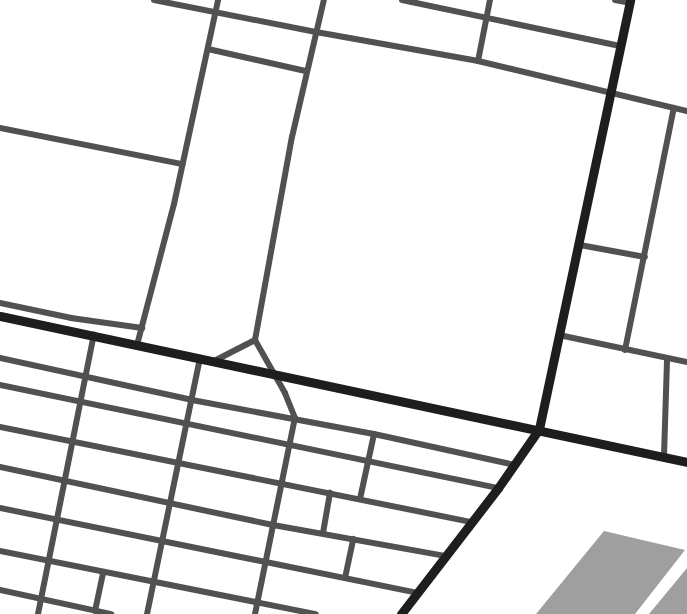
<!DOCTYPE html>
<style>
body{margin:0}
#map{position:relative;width:687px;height:614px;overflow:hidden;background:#fff;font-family:Jost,sans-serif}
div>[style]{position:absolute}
.water>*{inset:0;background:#9f9f9f}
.street>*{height:6px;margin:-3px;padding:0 3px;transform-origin:3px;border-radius:3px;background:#515151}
.secondary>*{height:9px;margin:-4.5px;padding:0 4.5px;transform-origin:4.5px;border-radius:4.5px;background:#1e1e1e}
span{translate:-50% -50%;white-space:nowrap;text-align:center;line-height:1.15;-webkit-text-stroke:4px #fff;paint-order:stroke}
</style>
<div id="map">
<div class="water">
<i style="clip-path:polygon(604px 531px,685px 550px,635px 614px,536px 614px)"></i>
<i style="clip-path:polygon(687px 568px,687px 614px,649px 614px)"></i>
</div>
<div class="street">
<i style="left:154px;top:0;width:165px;rotate:11.2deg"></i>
<i style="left:316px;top:32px;width:165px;rotate:10.1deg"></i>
<i style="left:478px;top:61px;width:215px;rotate:13.5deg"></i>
<i style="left:402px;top:0;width:224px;rotate:11.9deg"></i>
<i style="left:615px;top:0;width:15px;rotate:11deg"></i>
<i style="left:208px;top:49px;width:100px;rotate:12.7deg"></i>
<i style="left:478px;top:61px;width:62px;rotate:-78.9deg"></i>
<i style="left:0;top:128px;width:186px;rotate:11.2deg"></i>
<i style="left:580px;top:245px;width:66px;rotate:10.5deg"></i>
<i style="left:0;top:303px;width:73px;rotate:11.9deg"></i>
<i style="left:71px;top:318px;width:72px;rotate:8deg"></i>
<i style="left:559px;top:335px;width:131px;rotate:11.9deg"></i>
<i style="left:137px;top:345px;width:146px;rotate:-75.3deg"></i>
<i style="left:174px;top:204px;width:209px;rotate:-77.8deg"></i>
<i style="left:625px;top:350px;width:247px;rotate:-78.6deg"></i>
<i style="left:0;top:358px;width:197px;rotate:12.3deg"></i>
<i style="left:192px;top:400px;width:185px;rotate:10.6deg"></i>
<i style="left:374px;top:434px;width:144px;rotate:12.4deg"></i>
<i style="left:214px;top:361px;width:46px;rotate:-27.1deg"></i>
<i style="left:0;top:385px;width:509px;rotate:11.69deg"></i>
<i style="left:0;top:427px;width:481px;rotate:11.4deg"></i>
<i style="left:664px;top:456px;width:97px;rotate:-88.2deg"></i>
<i style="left:0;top:467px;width:279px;rotate:12deg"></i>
<i style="left:273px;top:525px;width:176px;rotate:10.2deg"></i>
<i style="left:360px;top:499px;width:66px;rotate:-77.8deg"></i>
<i style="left:0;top:508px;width:426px;rotate:11.5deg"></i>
<i style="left:323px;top:533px;width:41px;rotate:-80.1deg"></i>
<i style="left:0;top:551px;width:322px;rotate:11.3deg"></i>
<i style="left:345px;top:578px;width:40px;rotate:-78deg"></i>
<i style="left:0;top:590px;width:114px;rotate:12.2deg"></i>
<i style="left:95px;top:611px;width:39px;rotate:-78deg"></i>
<i style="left:38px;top:614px;width:285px;rotate:-78.7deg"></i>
<i style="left:147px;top:614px;width:261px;rotate:-78.3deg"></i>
<i style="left:255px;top:614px;width:200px;rotate:-78.5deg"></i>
<i style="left:295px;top:418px;width:27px;rotate:-112deg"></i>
<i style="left:285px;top:393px;width:61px;rotate:-119.5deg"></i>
<i style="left:255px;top:340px;width:206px;rotate:-79.7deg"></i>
<i style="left:292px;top:137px;width:141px;rotate:-76.9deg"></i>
</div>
<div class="secondary">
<i style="left:0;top:316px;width:702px;rotate:12deg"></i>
<i style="left:401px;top:614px;width:159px;rotate:-52.4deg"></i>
<i style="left:498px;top:488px;width:72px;rotate:-55.2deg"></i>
<i style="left:539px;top:429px;width:439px;rotate:-78deg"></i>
</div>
</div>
